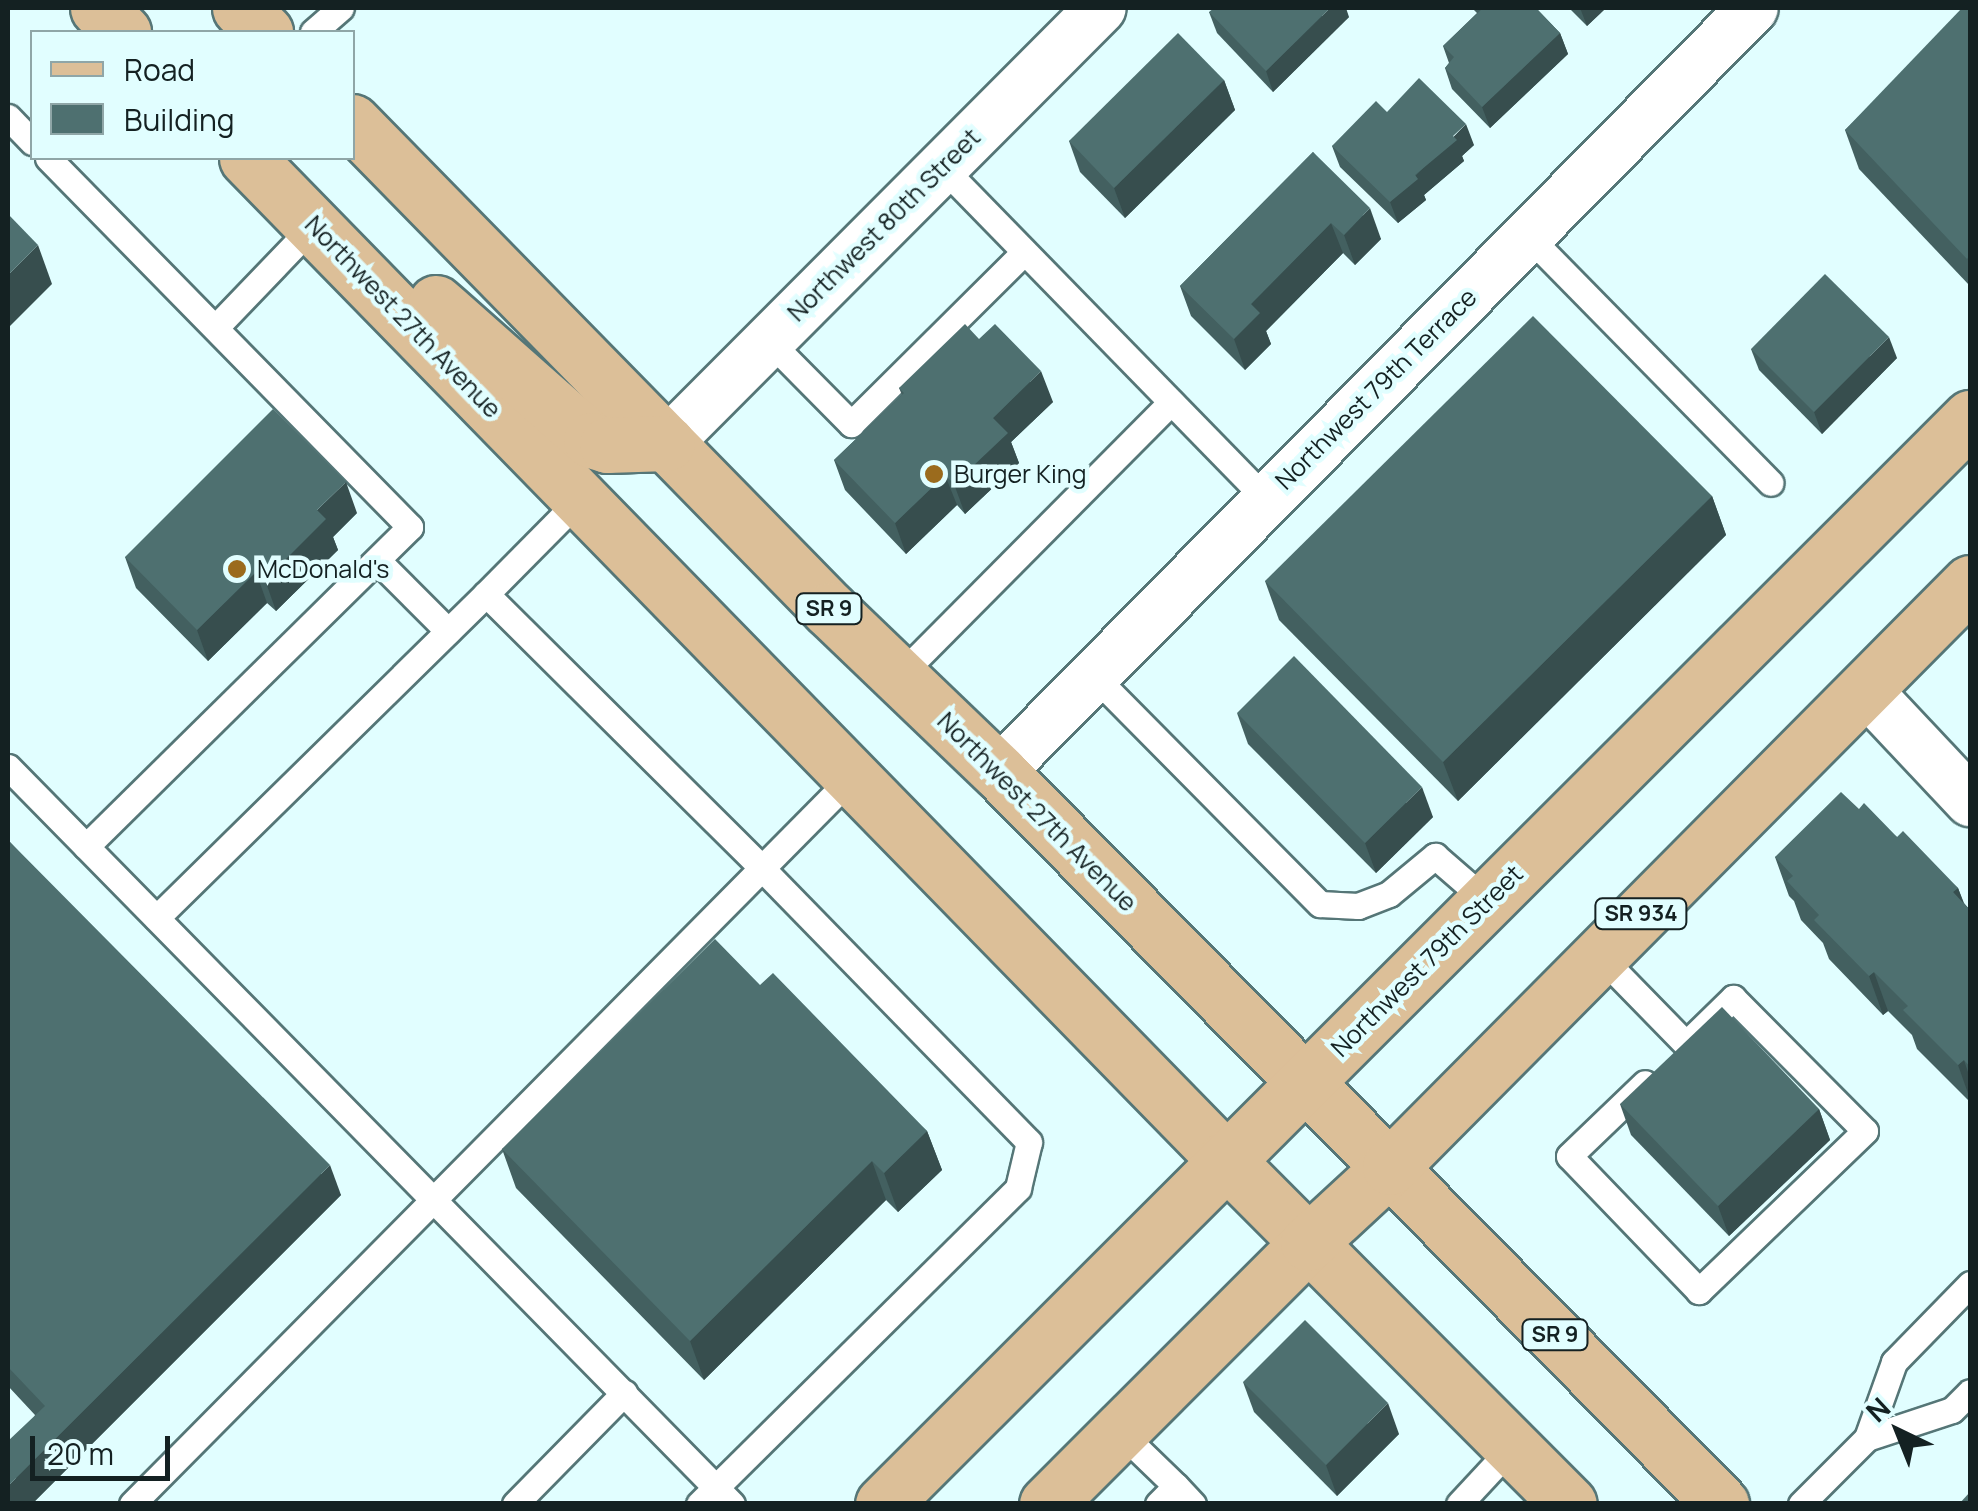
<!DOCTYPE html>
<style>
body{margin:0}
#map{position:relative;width:1978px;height:1511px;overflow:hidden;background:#e1feff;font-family:Manrope,sans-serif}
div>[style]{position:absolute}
.roads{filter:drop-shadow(2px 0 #557677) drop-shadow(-2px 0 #557677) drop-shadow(0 2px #557677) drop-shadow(0 -2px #557677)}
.lane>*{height:25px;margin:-12.5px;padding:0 12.5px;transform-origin:12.5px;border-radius:12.5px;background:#fff}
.street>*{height:50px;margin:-25px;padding:0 25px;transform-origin:25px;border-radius:25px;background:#fff}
.primary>*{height:55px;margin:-27.5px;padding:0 27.5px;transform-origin:27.5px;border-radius:27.5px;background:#dcbf98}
.wall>*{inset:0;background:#436060}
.shaded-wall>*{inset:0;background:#374e4e}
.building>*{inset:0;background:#4e7070}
.dots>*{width:28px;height:28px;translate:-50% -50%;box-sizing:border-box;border:5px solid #e1feff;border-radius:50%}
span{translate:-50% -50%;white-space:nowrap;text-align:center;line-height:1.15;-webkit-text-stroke:9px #e1feff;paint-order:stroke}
.shield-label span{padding:2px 8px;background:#e1feff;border:2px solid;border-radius:8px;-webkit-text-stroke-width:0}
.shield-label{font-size:22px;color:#142122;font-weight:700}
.street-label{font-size:25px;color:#142122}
.poi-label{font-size:25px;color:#142122}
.left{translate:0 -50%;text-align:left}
.frame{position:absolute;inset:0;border:10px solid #142122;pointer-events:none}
.legend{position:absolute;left:30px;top:30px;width:325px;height:130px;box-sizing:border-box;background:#e1feff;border:2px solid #8fa6a7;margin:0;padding:12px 18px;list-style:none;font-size:30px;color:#142122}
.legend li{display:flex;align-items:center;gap:20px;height:50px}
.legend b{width:50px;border:2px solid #8fa6a7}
.north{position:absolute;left:1848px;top:1381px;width:100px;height:100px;-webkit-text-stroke:8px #e1feff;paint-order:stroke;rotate:317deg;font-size:28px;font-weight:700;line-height:40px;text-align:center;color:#142122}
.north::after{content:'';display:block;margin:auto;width:35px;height:45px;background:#142122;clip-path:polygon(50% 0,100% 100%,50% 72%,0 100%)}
.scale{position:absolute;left:30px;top:1436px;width:140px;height:45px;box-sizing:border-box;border:5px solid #142122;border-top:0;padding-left:12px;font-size:30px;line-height:35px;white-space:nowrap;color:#142122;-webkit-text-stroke:8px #e1feff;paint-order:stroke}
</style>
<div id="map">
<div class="roads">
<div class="lane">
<i style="left:313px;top:32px;width:37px;rotate:-41deg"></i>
<i style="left:8px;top:117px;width:35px;rotate:46deg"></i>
<i style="left:48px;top:158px;width:517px;rotate:45.55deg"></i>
<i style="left:410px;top:527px;width:455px;rotate:135.4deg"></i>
<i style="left:942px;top:167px;width:465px;rotate:45.7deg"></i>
<i style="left:1528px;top:236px;width:346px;rotate:45.5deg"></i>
<i style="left:217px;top:326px;width:140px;rotate:-46.2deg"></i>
<i style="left:769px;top:341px;width:117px;rotate:45.3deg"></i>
<i style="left:851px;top:424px;width:244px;rotate:-44.8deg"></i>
<i style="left:378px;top:561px;width:99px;rotate:45deg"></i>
<i style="left:486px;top:594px;width:134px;rotate:-45.3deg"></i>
<i style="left:899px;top:676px;width:386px;rotate:-45.2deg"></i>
<i style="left:1094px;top:676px;width:321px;rotate:45.3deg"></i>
<i style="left:1320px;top:904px;width:38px;rotate:3deg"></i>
<i style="left:1358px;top:906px;width:33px;rotate:-21deg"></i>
<i style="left:1389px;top:894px;width:60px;rotate:-39.6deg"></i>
<i style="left:1435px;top:856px;width:69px;rotate:40.9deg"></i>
<i style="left:8px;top:767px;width:1033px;rotate:45.51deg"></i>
<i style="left:1600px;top:956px;width:123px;rotate:45.7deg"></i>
<i style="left:1686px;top:1044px;width:66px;rotate:-44.4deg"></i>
<i style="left:1733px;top:998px;width:187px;rotate:45.2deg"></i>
<i style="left:1865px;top:1131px;width:231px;rotate:136.1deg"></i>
<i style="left:1699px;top:1291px;width:187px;rotate:-133.9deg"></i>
<i style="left:1569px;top:1156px;width:105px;rotate:-43.8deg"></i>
<i style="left:1119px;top:1431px;width:79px;rotate:44deg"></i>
<i style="left:1867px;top:1438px;width:81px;rotate:-70.4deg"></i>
<i style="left:1894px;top:1362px;width:109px;rotate:-45.7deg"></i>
<i style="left:132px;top:1504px;width:895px;rotate:-45.27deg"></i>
<i style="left:762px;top:868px;width:389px;rotate:-135.2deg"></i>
<i style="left:486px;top:594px;width:462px;rotate:135.5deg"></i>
<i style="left:515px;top:1504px;width:156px;rotate:-45.5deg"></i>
<i style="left:699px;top:1504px;width:449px;rotate:-44.7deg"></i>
<i style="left:1018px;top:1188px;width:47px;rotate:-76.6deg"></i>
<i style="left:1029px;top:1142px;width:383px;rotate:-134.3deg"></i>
<i style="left:762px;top:868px;width:128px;rotate:-45.3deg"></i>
<i style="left:1158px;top:1504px;width:25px;rotate:-45deg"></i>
<i style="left:1176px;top:1486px;width:25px;rotate:47deg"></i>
<i style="left:1459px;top:1504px;width:78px;rotate:-47.1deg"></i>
<i style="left:1801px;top:1504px;width:93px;rotate:-45deg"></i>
<i style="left:1867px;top:1438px;width:89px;rotate:-18.2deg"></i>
<i style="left:1952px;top:1410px;width:25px;rotate:-45deg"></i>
</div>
<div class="street">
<i style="left:667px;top:443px;width:614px;rotate:-45.07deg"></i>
<i style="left:1865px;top:689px;width:154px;rotate:46.8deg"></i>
<i style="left:999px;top:772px;width:1073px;rotate:-45.38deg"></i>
</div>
<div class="primary">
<i style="left:98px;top:8px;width:35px;rotate:44deg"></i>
<i style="left:240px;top:8px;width:35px;rotate:44deg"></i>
<i style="left:352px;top:122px;width:683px;rotate:45.59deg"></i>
<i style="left:830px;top:610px;width:234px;rotate:43.8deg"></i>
<i style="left:999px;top:772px;width:1028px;rotate:45.39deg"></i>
<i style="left:247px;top:158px;width:1399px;rotate:45.67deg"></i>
<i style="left:1225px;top:1159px;width:487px;rotate:45.1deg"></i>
<i style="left:436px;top:303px;width:207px;rotate:41.5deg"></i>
<i style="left:591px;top:440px;width:17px;rotate:17deg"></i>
<i style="left:607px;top:445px;width:60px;rotate:-1.9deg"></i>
<i style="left:883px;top:1504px;width:1537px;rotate:-44.97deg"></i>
<i style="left:1047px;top:1504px;width:369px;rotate:-45deg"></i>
<i style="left:1308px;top:1243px;width:112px;rotate:-42.8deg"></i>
<i style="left:1390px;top:1167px;width:823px;rotate:-45.2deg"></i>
</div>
</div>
<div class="wall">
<i style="clip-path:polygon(1472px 8px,1536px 8px,1560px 33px,1568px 54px,1490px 128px,1452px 89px,1445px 68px,1449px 63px,1443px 46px,1477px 13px)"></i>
<i style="clip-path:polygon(1569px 8px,1606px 8px,1587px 26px)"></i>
<i style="clip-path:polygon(1970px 8px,1970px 286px,1859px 169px,1845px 130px)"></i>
<i style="clip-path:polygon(1209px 12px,1349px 17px,1273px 92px,1217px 33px)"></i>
<i style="clip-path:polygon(1224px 80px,1235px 110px,1125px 218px,1080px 172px,1069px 141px)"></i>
<i style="clip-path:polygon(1387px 112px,1474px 145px,1462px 156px,1464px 161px,1424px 195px,1426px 200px,1398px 223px,1340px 167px,1332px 146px)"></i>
<i style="clip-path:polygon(1313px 152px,1381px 239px,1355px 265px,1343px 253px,1266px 331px,1271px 344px,1245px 370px,1191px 316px,1180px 286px)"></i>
<i style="clip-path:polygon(979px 339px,1053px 402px,1011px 442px,1019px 463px,965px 514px,957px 505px,906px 554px,845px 490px,834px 460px,902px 395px,899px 388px)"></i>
<i style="clip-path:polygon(1751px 349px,1897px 358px,1822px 434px,1759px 370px)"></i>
<i style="clip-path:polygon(1712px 496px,1726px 535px,1458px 801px,1279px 620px,1265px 581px)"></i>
<i style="clip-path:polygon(357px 513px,333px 537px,338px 550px,276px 611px,267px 603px,208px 661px,136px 588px,125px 557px)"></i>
<i style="clip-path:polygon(1237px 713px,1433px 817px,1376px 873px,1248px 744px)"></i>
<i style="clip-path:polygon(1859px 809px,1897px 837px,1958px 888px,1964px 903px,1970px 910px,1970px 1102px,1917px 1049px,1912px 1035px,1888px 1011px,1883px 1015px,1829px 959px,1823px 943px,1801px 920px,1794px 901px,1789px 896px,1775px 857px)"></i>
<i style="clip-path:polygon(8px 840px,341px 1195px,32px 1504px,8px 1504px,35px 1415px,8px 1386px)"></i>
<i style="clip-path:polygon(760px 985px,927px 1131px,942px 1170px,898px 1212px,886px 1200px,704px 1380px,516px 1188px,502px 1149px)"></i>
<i style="clip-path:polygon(1620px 1104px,1819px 1109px,1830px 1140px,1729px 1236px,1631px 1135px)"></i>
<i style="clip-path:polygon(1243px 1382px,1399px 1434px,1337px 1496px,1254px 1412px)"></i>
</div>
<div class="shaded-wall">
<i style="clip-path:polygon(1330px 8px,1346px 8px,1349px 17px,1273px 92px,1266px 71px)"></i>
<i style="clip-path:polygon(1580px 8px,1606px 8px,1587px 26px)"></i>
<i style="clip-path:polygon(1560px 33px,1568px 54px,1490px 128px,1482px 107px)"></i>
<i style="clip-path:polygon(1224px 80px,1235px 110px,1125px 218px,1114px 188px)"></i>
<i style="clip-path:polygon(1466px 124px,1474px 145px,1462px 156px,1464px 161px,1424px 195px,1426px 200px,1398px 223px,1390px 202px)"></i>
<i style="clip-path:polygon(1370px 208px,1381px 239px,1355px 265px,1344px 235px)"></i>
<i style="clip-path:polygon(1331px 223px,1343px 253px,1266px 331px,1271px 344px,1245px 370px,1234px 339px,1251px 304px)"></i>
<i style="clip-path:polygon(38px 245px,52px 284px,8px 328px,8px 275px)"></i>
<i style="clip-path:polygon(1889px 337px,1897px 358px,1822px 434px,1814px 412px)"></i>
<i style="clip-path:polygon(1041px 371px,1053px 402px,1011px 442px,1019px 463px,965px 514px,954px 484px,993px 418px)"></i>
<i style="clip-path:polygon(945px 475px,957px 505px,906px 554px,895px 523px)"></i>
<i style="clip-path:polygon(346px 482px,357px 513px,333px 537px,338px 550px,276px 611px,265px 580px,317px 510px)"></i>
<i style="clip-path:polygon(1712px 496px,1726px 535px,1458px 801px,1443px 762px)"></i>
<i style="clip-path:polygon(256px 572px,267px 603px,208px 661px,197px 630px)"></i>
<i style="clip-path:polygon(1422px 787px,1433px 817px,1376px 873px,1365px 843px)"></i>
<i style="clip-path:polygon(1958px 888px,1970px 921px,1953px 892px)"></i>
<i style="clip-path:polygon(1874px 972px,1888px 1011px,1883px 1015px,1869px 976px)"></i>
<i style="clip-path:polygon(1964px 1060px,1970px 1078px,1970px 1099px,1958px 1065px)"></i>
<i style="clip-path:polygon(1819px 1109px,1830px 1140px,1729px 1236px,1718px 1206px)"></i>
<i style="clip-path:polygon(927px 1131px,942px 1170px,898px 1212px,884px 1173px)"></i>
<i style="clip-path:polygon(872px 1161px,886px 1200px,704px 1380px,690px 1341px)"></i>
<i style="clip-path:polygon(330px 1165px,341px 1195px,32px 1504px,8px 1504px,8px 1486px)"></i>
<i style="clip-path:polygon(1388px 1403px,1399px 1434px,1337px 1496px,1326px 1465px)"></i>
</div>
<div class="building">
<i style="clip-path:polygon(1214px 8px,1330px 8px,1266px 71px,1209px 12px)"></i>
<i style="clip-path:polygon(1483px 8px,1536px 8px,1560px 33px,1482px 107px,1445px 68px,1454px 57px,1443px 46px)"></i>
<i style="clip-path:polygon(1962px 8px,1970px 8px,1970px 255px,1967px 259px,1845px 130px)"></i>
<i style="clip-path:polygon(1178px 33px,1224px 80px,1114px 188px,1069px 141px)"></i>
<i style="clip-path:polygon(1419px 78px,1466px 124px,1453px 136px,1457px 140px,1415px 175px,1418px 179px,1390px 202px,1332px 146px,1376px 101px,1387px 112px)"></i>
<i style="clip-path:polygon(1313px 152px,1370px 208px,1344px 235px,1331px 223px,1251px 304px,1260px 313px,1234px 339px,1180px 286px)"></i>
<i style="clip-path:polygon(8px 214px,38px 245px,8px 275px)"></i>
<i style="clip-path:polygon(1825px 274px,1889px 337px,1814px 412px,1751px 349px)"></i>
<i style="clip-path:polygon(1533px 316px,1712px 496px,1443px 762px,1265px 581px)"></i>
<i style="clip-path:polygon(965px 324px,979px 339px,995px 324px,1041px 371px,993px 418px,1008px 433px,954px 484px,945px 475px,895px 523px,834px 460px,904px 393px,899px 388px)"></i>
<i style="clip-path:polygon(273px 409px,346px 482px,317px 510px,326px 519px,265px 580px,256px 572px,197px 630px,125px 557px)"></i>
<i style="clip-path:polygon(1294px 656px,1422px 787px,1365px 843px,1237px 713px)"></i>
<i style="clip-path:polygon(1841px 792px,1859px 809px,1864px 803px,1897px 837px,1903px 831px,1958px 888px,1953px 892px,1970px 910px,1970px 1067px,1964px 1060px,1958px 1065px,1903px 1010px,1908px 1006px,1874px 972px,1869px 976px,1814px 920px,1819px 915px,1787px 881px,1793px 876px,1775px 857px)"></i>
<i style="clip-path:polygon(8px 840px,330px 1165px,8px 1486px,8px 1441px,45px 1406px,8px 1367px)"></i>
<i style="clip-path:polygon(715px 939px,760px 985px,773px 973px,927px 1131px,884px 1173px,872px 1161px,690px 1341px,502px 1149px)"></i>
<i style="clip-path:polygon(1722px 1007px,1819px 1109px,1718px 1206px,1620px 1104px)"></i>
<i style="clip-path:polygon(1305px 1320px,1388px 1403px,1326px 1465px,1243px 1382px)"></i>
<i style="clip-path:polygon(1970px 1492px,1970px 1504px,1959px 1504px)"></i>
</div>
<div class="dots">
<i style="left:934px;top:474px;background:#9b6b1d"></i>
<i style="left:237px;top:569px;background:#9b6b1d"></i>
</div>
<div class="shield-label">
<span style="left:829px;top:609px">SR 9</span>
<span style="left:1641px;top:914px">SR 934</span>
<span style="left:1555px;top:1335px">SR 9</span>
</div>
<div class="street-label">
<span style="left:884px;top:225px;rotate:-45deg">Northwest 80th Street</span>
<span style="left:403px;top:317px;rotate:46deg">Northwest 27th Avenue</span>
<span style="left:1376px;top:389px;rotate:-45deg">Northwest 79th Terrace</span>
<span style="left:1037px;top:812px;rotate:45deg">Northwest 27th Avenue</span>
<span style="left:1427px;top:961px;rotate:-45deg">Northwest 79th Street</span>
</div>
<div class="poi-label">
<span class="left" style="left:954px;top:474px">Burger King</span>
<span class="left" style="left:257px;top:569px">McDonald's</span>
</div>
<div class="frame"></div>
<ul class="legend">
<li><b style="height:12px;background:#dcbf98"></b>Road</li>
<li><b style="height:28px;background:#4e7070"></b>Building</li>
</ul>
<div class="north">N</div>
<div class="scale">20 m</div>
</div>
